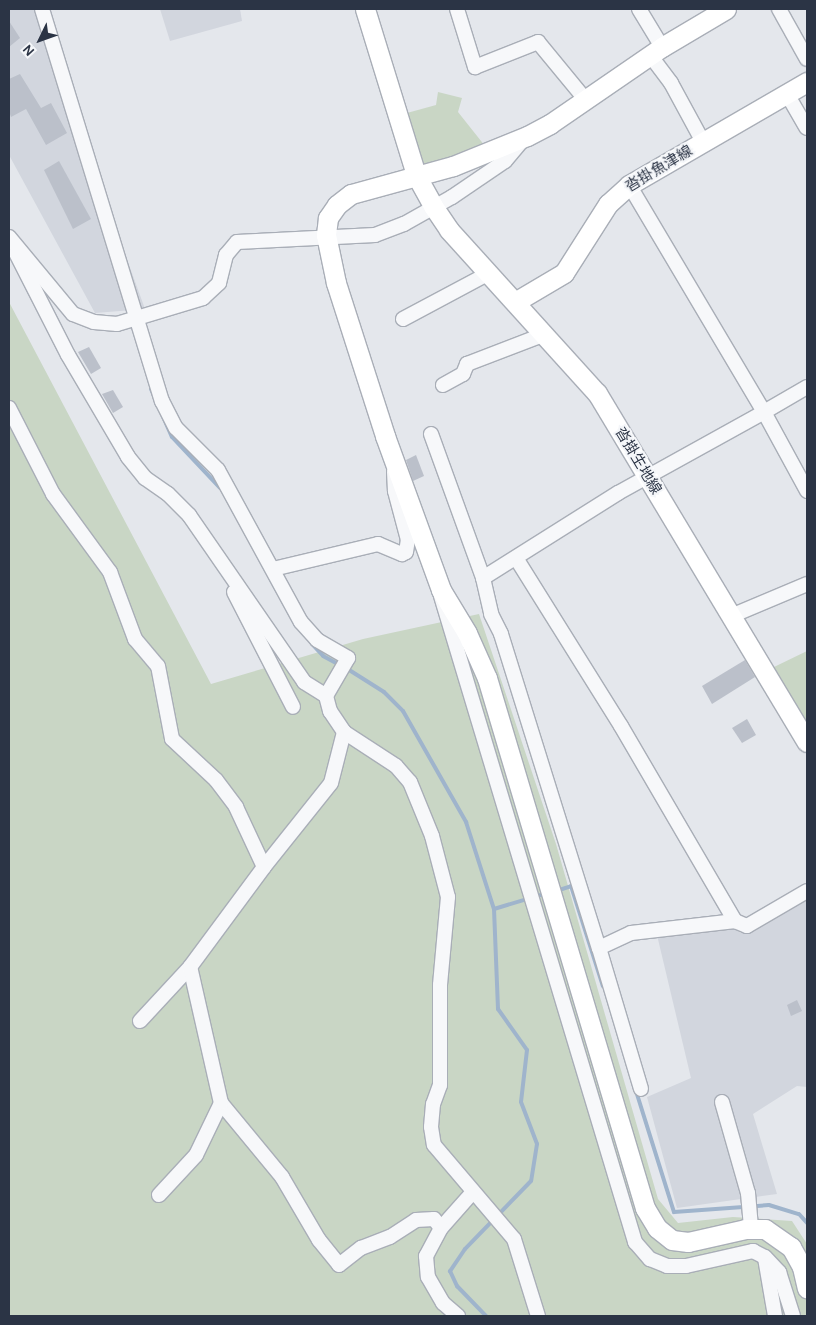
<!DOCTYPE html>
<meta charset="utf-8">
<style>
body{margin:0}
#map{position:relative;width:816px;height:1325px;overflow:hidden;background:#e4e7ec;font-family:Karla,"Noto Sans JP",sans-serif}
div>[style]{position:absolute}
.built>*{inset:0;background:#d2d6de}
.green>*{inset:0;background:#c9d6c5}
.stream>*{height:4px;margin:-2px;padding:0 2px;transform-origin:2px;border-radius:2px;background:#9fb4cc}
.building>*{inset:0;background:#bbc0ca}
.roads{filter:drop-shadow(1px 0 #a9aeb7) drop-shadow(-1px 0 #a9aeb7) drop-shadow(0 1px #a9aeb7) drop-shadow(0 -1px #a9aeb7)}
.street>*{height:14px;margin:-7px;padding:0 7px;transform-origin:7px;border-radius:7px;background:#f7f8fa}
.secondary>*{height:19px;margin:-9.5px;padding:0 9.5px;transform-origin:9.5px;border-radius:9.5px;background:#fff}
span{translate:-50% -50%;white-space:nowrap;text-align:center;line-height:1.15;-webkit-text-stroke:4px #f4f6f9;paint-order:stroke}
.street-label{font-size:15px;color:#2b3445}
.frame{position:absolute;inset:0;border:10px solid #2b3445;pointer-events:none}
.north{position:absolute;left:15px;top:15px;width:50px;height:50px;-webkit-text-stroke:4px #f4f6f9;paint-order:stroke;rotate:228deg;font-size:14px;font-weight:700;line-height:20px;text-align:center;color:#2b3445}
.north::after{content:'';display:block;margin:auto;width:18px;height:22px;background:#2b3445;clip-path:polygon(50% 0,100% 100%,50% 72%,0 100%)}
</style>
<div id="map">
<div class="built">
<i style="clip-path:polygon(9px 9px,45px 9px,108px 207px,145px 309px,95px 313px,9px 155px)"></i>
<i style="clip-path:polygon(160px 9px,240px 9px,242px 21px,170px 41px)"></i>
<i style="clip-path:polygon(807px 897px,807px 1087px,797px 1086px,753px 1114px,777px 1194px,677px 1208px,647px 1097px,691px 1078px,657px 935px,730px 927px,741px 933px,751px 930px)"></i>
</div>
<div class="green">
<i style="clip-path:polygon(438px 92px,462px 98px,458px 112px,485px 146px,425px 167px,407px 113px,436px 105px)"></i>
<i style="clip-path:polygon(9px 302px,211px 684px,363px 639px,479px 614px,556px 844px,658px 1199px,678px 1223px,733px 1217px,792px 1221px,807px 1244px,807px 1316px,9px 1316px)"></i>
<i style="clip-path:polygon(807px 651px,807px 723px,774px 667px)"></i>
</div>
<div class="stream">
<i style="left:151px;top:389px;width:52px;rotate:66.4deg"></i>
<i style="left:172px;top:437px;width:70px;rotate:46.7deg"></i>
<i style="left:312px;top:644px;width:16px;rotate:47deg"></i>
<i style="left:323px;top:656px;width:19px;rotate:28deg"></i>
<i style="left:346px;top:668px;width:45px;rotate:32.3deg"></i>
<i style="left:384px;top:692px;width:27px;rotate:45deg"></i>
<i style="left:403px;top:711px;width:128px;rotate:60.4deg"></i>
<i style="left:466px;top:822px;width:91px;rotate:72.2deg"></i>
<i style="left:494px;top:909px;width:100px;rotate:87.7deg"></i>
<i style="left:498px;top:1009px;width:50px;rotate:54.7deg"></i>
<i style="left:527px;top:1050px;width:52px;rotate:96.6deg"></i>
<i style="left:521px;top:1102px;width:45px;rotate:69.1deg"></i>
<i style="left:537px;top:1144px;width:37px;rotate:99deg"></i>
<i style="left:531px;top:1181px;width:95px;rotate:134.1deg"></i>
<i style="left:465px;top:1249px;width:27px;rotate:124deg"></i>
<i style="left:450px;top:1271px;width:17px;rotate:65deg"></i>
<i style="left:457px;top:1286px;width:42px;rotate:46deg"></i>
<i style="left:556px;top:891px;width:16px;rotate:-18deg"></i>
<i style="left:571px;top:886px;width:105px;rotate:72.3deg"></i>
<i style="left:494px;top:909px;width:55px;rotate:-16.8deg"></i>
<i style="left:636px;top:1091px;width:127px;rotate:72.6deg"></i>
<i style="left:674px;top:1212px;width:95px;rotate:-4.2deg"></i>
<i style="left:769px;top:1205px;width:31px;rotate:17deg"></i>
<i style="left:799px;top:1214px;width:12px;rotate:48deg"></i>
</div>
<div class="building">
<i style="clip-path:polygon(9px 21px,20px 38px,9px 47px)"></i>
<i style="clip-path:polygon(20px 74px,41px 108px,51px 103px,67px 133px,46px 145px,26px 109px,11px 117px,9px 111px,9px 79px)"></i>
<i style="clip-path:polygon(59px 161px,91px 219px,73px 229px,44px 170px)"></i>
<i style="clip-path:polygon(89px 347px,101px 368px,91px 374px,78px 352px)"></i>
<i style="clip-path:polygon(113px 390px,123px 407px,113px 413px,102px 394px)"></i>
<i style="clip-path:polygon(416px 455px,424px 476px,413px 481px,406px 460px)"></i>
<i style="clip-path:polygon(745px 660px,755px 677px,712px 704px,702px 686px)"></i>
<i style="clip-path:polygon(747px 719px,756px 735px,742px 743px,732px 728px)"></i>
<i style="clip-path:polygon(797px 1000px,802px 1011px,791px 1016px,787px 1005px)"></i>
</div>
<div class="roads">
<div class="street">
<i style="left:42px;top:9px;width:410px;rotate:73deg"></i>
<i style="left:162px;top:401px;width:30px;rotate:63deg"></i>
<i style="left:176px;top:428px;width:59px;rotate:45deg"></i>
<i style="left:218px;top:470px;width:173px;rotate:61.4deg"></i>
<i style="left:301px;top:622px;width:24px;rotate:48deg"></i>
<i style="left:317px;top:640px;width:36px;rotate:30deg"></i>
<i style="left:348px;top:658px;width:44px;rotate:120.1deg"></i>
<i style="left:326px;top:696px;width:16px;rotate:75deg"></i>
<i style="left:330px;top:711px;width:25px;rotate:56deg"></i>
<i style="left:344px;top:732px;width:62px;rotate:33.2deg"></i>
<i style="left:396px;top:766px;width:21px;rotate:49deg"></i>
<i style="left:410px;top:782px;width:58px;rotate:67.8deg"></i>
<i style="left:432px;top:836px;width:63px;rotate:75.3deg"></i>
<i style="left:448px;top:897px;width:88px;rotate:95.2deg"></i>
<i style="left:440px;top:985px;width:100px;rotate:90deg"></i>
<i style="left:440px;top:1085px;width:20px;rotate:110deg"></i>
<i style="left:433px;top:1104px;width:23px;rotate:95deg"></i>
<i style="left:431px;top:1127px;width:18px;rotate:81deg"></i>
<i style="left:434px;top:1145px;width:123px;rotate:49.6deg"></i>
<i style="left:514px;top:1239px;width:81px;rotate:72.7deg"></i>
<i style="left:457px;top:9px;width:61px;rotate:72.8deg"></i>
<i style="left:475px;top:67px;width:68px;rotate:-21.6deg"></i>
<i style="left:538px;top:42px;width:74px;rotate:50.5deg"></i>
<i style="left:639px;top:9px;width:44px;rotate:58.8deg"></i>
<i style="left:779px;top:9px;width:57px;rotate:60.8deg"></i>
<i style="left:650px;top:55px;width:35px;rotate:53deg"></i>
<i style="left:671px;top:83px;width:67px;rotate:61.5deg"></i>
<i style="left:787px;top:94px;width:39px;rotate:60deg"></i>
<i style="left:9px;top:237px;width:100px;rotate:50.3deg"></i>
<i style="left:73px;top:314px;width:22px;rotate:21deg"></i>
<i style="left:94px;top:322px;width:23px;rotate:5deg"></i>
<i style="left:117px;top:324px;width:90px;rotate:-16.8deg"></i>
<i style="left:203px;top:298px;width:22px;rotate:-43deg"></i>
<i style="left:219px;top:283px;width:29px;rotate:-76deg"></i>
<i style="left:226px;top:255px;width:17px;rotate:-50deg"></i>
<i style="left:237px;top:242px;width:138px;rotate:-2.9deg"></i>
<i style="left:375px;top:235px;width:31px;rotate:-21deg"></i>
<i style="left:404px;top:224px;width:55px;rotate:-29.4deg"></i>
<i style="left:452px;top:197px;width:64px;rotate:-34.2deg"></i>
<i style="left:505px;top:161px;width:33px;rotate:-50deg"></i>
<i style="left:16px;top:253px;width:114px;rotate:63deg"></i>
<i style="left:68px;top:355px;width:118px;rotate:59.5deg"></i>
<i style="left:128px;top:457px;width:27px;rotate:51deg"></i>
<i style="left:145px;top:478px;width:28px;rotate:35deg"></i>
<i style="left:168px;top:494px;width:30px;rotate:45deg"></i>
<i style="left:189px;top:515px;width:203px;rotate:55.4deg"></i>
<i style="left:304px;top:682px;width:26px;rotate:32deg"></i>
<i style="left:403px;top:319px;width:98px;rotate:-28.1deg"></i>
<i style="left:443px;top:385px;width:23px;rotate:-29deg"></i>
<i style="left:463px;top:374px;width:11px;rotate:-68deg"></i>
<i style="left:467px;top:364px;width:84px;rotate:-21deg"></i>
<i style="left:807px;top:387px;width:50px;rotate:149.8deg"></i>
<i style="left:764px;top:412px;width:90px;rotate:61.4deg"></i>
<i style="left:9px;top:408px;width:97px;rotate:62.9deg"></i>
<i style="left:53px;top:494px;width:97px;rotate:53.8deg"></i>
<i style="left:110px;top:572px;width:72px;rotate:69.5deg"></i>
<i style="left:135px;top:639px;width:35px;rotate:50deg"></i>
<i style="left:158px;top:666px;width:74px;rotate:79.1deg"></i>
<i style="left:172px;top:739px;width:60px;rotate:43deg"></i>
<i style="left:216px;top:780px;width:34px;rotate:53deg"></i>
<i style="left:236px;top:807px;width:66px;rotate:65deg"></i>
<i style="left:264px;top:867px;width:107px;rotate:-51.4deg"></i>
<i style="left:331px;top:783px;width:53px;rotate:-75.7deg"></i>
<i style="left:431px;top:434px;width:153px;rotate:70.1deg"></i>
<i style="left:483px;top:578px;width:37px;rotate:77deg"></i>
<i style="left:491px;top:614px;width:22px;rotate:63deg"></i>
<i style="left:501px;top:634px;width:329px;rotate:72.7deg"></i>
<i style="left:599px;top:948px;width:35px;rotate:-25deg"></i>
<i style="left:631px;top:933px;width:105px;rotate:-6.6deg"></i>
<i style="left:516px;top:558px;width:198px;rotate:58deg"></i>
<i style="left:621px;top:726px;width:226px;rotate:59.7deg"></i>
<i style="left:735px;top:921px;width:13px;rotate:23deg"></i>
<i style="left:747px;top:926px;width:69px;rotate:-30.3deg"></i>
<i style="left:273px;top:569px;width:108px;rotate:-13.4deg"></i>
<i style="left:378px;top:544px;width:26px;rotate:23deg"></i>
<i style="left:402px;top:554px;width:4px;rotate:-27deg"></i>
<i style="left:406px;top:552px;width:12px;rotate:-81deg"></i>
<i style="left:408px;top:540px;width:51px;rotate:-104.9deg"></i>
<i style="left:395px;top:491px;width:19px;rotate:-93deg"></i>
<i style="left:483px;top:578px;width:160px;rotate:-32.2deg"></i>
<i style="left:618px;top:493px;width:167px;rotate:-29deg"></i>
<i style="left:764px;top:412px;width:264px;rotate:-120.7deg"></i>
<i style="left:234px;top:592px;width:129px;rotate:62.8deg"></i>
<i style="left:441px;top:596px;width:675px;rotate:73.28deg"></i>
<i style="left:635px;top:1242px;width:23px;rotate:49deg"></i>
<i style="left:650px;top:1259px;width:18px;rotate:22deg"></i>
<i style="left:667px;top:1266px;width:19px"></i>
<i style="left:686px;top:1266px;width:69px;rotate:-12.6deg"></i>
<i style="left:753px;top:1251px;width:13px;rotate:27deg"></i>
<i style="left:765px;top:1257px;width:21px;rotate:47deg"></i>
<i style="left:779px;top:1272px;width:46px;rotate:72.3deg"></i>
<i style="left:731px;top:616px;width:82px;rotate:-22.8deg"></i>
<i style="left:599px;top:948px;width:147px;rotate:73.4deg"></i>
<i style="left:140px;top:1021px;width:74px;rotate:-47.2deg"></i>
<i style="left:190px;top:967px;width:124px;rotate:-53.5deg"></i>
<i style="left:722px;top:1102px;width:95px;rotate:74.1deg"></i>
<i style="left:748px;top:1193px;width:36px;rotate:85deg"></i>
<i style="left:221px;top:1103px;width:96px;rotate:50.5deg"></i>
<i style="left:282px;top:1177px;width:73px;rotate:59.6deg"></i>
<i style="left:319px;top:1240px;width:32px;rotate:51deg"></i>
<i style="left:339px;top:1265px;width:28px;rotate:-38deg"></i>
<i style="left:361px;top:1248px;width:31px;rotate:-21deg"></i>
<i style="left:390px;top:1237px;width:31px;rotate:-33deg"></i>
<i style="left:416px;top:1220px;width:18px;rotate:-3deg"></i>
<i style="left:434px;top:1219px;width:11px;rotate:52deg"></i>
<i style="left:441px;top:1228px;width:47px;rotate:-48.5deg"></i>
<i style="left:159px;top:1195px;width:54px;rotate:-47.2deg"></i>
<i style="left:196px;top:1155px;width:58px;rotate:-64.3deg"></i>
<i style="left:221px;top:1103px;width:139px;rotate:-102.8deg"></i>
<i style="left:441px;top:1228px;width:32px;rotate:118deg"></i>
<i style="left:426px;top:1256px;width:21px;rotate:85deg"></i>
<i style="left:428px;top:1277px;width:30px;rotate:60deg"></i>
<i style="left:443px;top:1303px;width:20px;rotate:41deg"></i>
<i style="left:765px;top:1258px;width:59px;rotate:80.2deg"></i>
</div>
<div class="secondary">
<i style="left:365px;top:9px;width:174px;rotate:72.9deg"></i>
<i style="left:416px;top:175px;width:35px;rotate:61deg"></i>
<i style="left:433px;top:206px;width:29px;rotate:56deg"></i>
<i style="left:449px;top:230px;width:220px;rotate:47.8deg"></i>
<i style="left:597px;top:393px;width:407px;rotate:59deg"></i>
<i style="left:726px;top:9px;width:74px;rotate:149.3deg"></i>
<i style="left:662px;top:47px;width:136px;rotate:145.5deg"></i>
<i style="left:550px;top:124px;width:26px;rotate:152deg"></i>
<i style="left:527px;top:136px;width:80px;rotate:157.9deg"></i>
<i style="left:453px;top:166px;width:106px;rotate:164.6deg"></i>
<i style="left:351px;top:194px;width:18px;rotate:142deg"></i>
<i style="left:337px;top:205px;width:16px;rotate:125deg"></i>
<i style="left:328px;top:218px;width:17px;rotate:97deg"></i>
<i style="left:326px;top:235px;width:49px;rotate:78.2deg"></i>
<i style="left:336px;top:283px;width:161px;rotate:72.2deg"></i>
<i style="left:385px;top:436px;width:164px;rotate:70deg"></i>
<i style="left:441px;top:590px;width:50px;rotate:58.8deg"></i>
<i style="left:467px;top:633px;width:49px;rotate:66deg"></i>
<i style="left:487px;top:678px;width:553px;rotate:73.4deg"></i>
<i style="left:645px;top:1208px;width:23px;rotate:59deg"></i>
<i style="left:657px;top:1228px;width:19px;rotate:39deg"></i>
<i style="left:672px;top:1240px;width:16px;rotate:7deg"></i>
<i style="left:688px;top:1242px;width:58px;rotate:-12.8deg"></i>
<i style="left:745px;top:1229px;width:20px"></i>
<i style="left:765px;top:1229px;width:32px;rotate:35deg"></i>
<i style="left:791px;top:1247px;width:23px;rotate:61deg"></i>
<i style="left:802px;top:1267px;width:22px;rotate:77deg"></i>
<i style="left:515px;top:302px;width:57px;rotate:-30.6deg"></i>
<i style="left:564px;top:273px;width:82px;rotate:-57.5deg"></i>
<i style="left:608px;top:204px;width:28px;rotate:-42deg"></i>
<i style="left:629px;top:185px;width:206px;rotate:-30.1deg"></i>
</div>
</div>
<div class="street-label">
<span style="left:659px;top:169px;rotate:-31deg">沓掛魚津線</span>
<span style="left:638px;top:461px;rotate:59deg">沓掛生地線</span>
</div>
<div class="frame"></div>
<div class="north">N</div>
</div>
